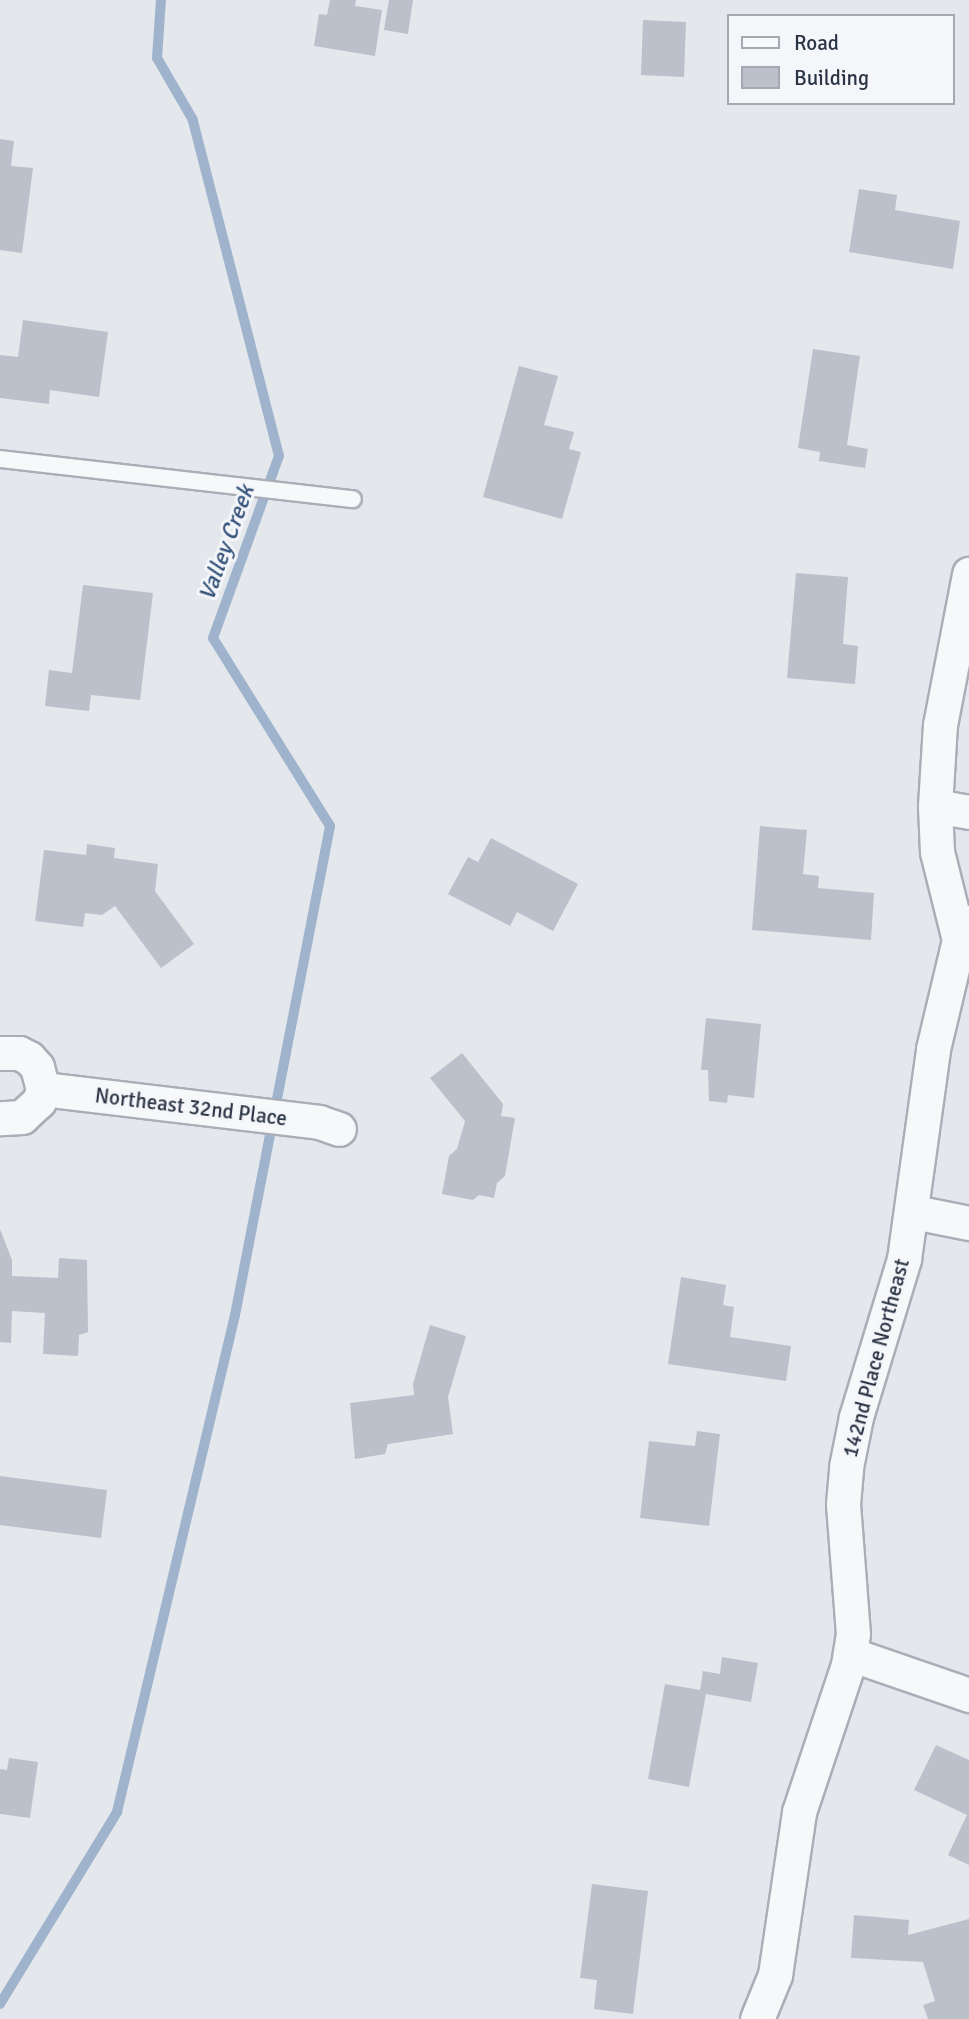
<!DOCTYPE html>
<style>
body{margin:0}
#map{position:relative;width:969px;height:2019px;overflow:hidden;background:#e4e7ec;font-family:Signika,sans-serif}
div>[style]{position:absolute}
.stream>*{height:10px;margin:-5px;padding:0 5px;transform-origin:5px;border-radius:5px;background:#9fb4cc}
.building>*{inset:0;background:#bbc0ca}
.roads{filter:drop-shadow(2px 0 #a9aeb7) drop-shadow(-2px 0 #a9aeb7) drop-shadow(0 2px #a9aeb7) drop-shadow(0 -2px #a9aeb7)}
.service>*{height:16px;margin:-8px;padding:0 8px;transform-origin:8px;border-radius:8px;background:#f7f8fa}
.minor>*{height:33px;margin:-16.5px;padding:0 16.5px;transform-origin:16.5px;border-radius:16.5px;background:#f7f8fa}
span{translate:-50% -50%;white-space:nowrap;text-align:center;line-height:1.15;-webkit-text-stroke:6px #f4f6f9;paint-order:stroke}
.street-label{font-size:21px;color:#2b3445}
.water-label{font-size:23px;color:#34527a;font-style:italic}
.legend{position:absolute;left:727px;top:14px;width:228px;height:91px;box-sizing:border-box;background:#f4f6f9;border:2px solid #a4a8b1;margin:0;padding:9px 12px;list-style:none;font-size:21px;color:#2b3445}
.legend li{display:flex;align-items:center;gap:14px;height:35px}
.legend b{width:35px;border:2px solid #a4a8b1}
</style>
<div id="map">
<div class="stream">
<i style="left:0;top:2004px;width:225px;rotate:-58.6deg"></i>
<i style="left:117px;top:1812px;width:511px;rotate:-76.64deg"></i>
<i style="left:235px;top:1315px;width:498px;rotate:-79deg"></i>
<i style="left:330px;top:826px;width:221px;rotate:-121.9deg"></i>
<i style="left:213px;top:638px;width:194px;rotate:-70.1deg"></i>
<i style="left:279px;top:456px;width:347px;rotate:-104.4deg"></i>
<i style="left:193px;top:120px;width:72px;rotate:-120.1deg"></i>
<i style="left:157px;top:58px;width:58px;rotate:-86.1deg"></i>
</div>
<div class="building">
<i style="clip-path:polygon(330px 0,356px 0,355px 6px,382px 10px,375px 56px,314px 46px,319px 14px,327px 15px)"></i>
<i style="clip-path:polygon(389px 0,413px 0,408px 34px,384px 30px)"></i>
<i style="clip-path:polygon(643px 20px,686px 22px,684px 77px,641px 75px)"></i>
<i style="clip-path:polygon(0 139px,14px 141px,11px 166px,33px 168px,22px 253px,0 250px)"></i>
<i style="clip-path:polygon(859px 189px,897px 195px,895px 210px,960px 221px,953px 269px,849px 252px)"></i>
<i style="clip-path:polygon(23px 320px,108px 332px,99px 397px,50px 390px,49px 404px,0 398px,0 355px,18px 357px)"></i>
<i style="clip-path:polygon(813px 349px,860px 356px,847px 445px,868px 449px,865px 468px,819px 461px,820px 452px,798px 448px)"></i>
<i style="clip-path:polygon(519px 366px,558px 376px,544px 425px,574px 432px,569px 449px,581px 452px,562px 519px,483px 497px)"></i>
<i style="clip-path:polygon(796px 573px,848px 577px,843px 644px,858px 646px,855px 684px,787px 678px)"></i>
<i style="clip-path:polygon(83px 585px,153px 593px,140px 700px,91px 695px,89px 711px,45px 706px,49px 670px,72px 673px)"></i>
<i style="clip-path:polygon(760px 826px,807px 830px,803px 874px,819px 876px,818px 888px,874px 893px,871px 940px,752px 930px)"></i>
<i style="clip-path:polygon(491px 838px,578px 884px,553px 931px,517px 912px,510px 926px,448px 894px,468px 857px,478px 862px)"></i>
<i style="clip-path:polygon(87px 844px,115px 848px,114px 858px,158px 864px,155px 891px,194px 944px,161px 968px,115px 906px,102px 915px,85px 913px,83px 927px,35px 921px,44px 850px,86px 855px)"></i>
<i style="clip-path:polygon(706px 1018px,761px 1024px,754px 1098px,728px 1095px,727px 1103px,709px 1101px,708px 1070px,701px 1070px)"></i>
<i style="clip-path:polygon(462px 1053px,503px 1104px,501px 1116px,515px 1118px,505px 1176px,497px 1183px,494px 1198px,479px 1195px,473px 1200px,442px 1194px,449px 1156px,457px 1149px,465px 1121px,430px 1078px)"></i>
<i style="clip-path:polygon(0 1229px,12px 1260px,12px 1276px,58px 1278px,59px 1258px,87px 1260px,88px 1332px,79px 1335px,78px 1356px,43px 1354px,45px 1313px,12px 1311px,11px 1343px,0 1342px)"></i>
<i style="clip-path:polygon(681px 1277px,726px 1285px,723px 1305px,734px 1307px,730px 1337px,791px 1346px,786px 1381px,668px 1364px)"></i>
<i style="clip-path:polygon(430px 1325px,466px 1336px,448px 1397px,453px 1434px,388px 1444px,385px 1454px,355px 1459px,350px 1403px,414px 1395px,413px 1384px)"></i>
<i style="clip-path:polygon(697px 1431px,720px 1434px,709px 1526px,640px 1518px,649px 1441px,695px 1446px)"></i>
<i style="clip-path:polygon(0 1476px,107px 1490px,101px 1538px,0 1525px)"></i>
<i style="clip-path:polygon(722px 1657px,758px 1663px,751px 1702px,706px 1694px,689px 1787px,648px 1779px,665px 1684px,700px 1690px,703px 1671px,720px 1674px)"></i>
<i style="clip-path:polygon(936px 1745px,969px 1760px,969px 1865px,948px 1855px,967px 1815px,914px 1790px)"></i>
<i style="clip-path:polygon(9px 1758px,38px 1762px,30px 1818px,0 1814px,0 1769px,7px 1770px)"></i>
<i style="clip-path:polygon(592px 1884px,648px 1891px,633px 2014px,594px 2009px,597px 1980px,580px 1978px)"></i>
<i style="clip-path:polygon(854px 1915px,909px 1920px,908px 1935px,969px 1919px,969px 2019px,928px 2019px,923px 2005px,935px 2001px,923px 1962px,851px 1958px)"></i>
</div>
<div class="roads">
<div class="service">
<i style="left:0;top:459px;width:355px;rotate:6.5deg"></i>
</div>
<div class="minor">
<i style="left:935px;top:806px;width:35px;rotate:10deg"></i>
<i style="left:959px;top:940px;width:91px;rotate:-104deg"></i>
<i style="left:937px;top:852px;width:46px;rotate:-92.5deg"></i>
<i style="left:935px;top:806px;width:81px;rotate:-86.5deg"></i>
<i style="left:940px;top:725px;width:154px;rotate:-79.1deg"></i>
<i style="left:0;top:1053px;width:19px"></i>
<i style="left:19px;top:1053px;width:11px;rotate:27deg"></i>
<i style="left:29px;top:1058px;width:12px;rotate:48deg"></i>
<i style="left:37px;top:1067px;width:23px;rotate:75deg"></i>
<i style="left:43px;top:1089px;width:13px;rotate:108deg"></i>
<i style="left:39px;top:1101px;width:23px;rotate:137deg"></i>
<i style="left:22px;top:1117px;width:22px;rotate:177deg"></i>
<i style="left:43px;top:1089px;width:278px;rotate:6.8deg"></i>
<i style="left:319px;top:1122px;width:21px;rotate:19deg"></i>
<i style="left:914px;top:1212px;width:56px;rotate:11.3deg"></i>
<i style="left:850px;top:1654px;width:126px;rotate:19deg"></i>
<i style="left:757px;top:2019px;width:48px;rotate:-67.8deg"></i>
<i style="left:775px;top:1975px;width:165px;rotate:-81.6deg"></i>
<i style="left:799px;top:1812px;width:155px;rotate:-71.6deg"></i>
<i style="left:848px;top:1665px;width:31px;rotate:-81deg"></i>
<i style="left:853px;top:1634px;width:130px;rotate:-94.4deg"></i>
<i style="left:843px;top:1504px;width:37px;rotate:-85deg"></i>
<i style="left:846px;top:1467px;width:51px;rotate:-78.7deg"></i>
<i style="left:856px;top:1417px;width:165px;rotate:-73.1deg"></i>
<i style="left:904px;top:1259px;width:212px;rotate:-82.1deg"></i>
<i style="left:933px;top:1049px;width:112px;rotate:-76.6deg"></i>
<i style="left:959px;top:940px;width:21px;rotate:-61deg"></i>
</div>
</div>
<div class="street-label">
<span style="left:191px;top:1107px;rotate:7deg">Northeast 32nd Place</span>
<span style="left:876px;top:1358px;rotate:-75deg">142nd Place Northeast</span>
</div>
<div class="water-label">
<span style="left:227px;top:543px;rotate:-70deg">Valley Creek</span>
</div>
<ul class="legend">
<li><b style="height:9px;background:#f7f8fa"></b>Road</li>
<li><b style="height:19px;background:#bbc0ca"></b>Building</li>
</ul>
</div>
